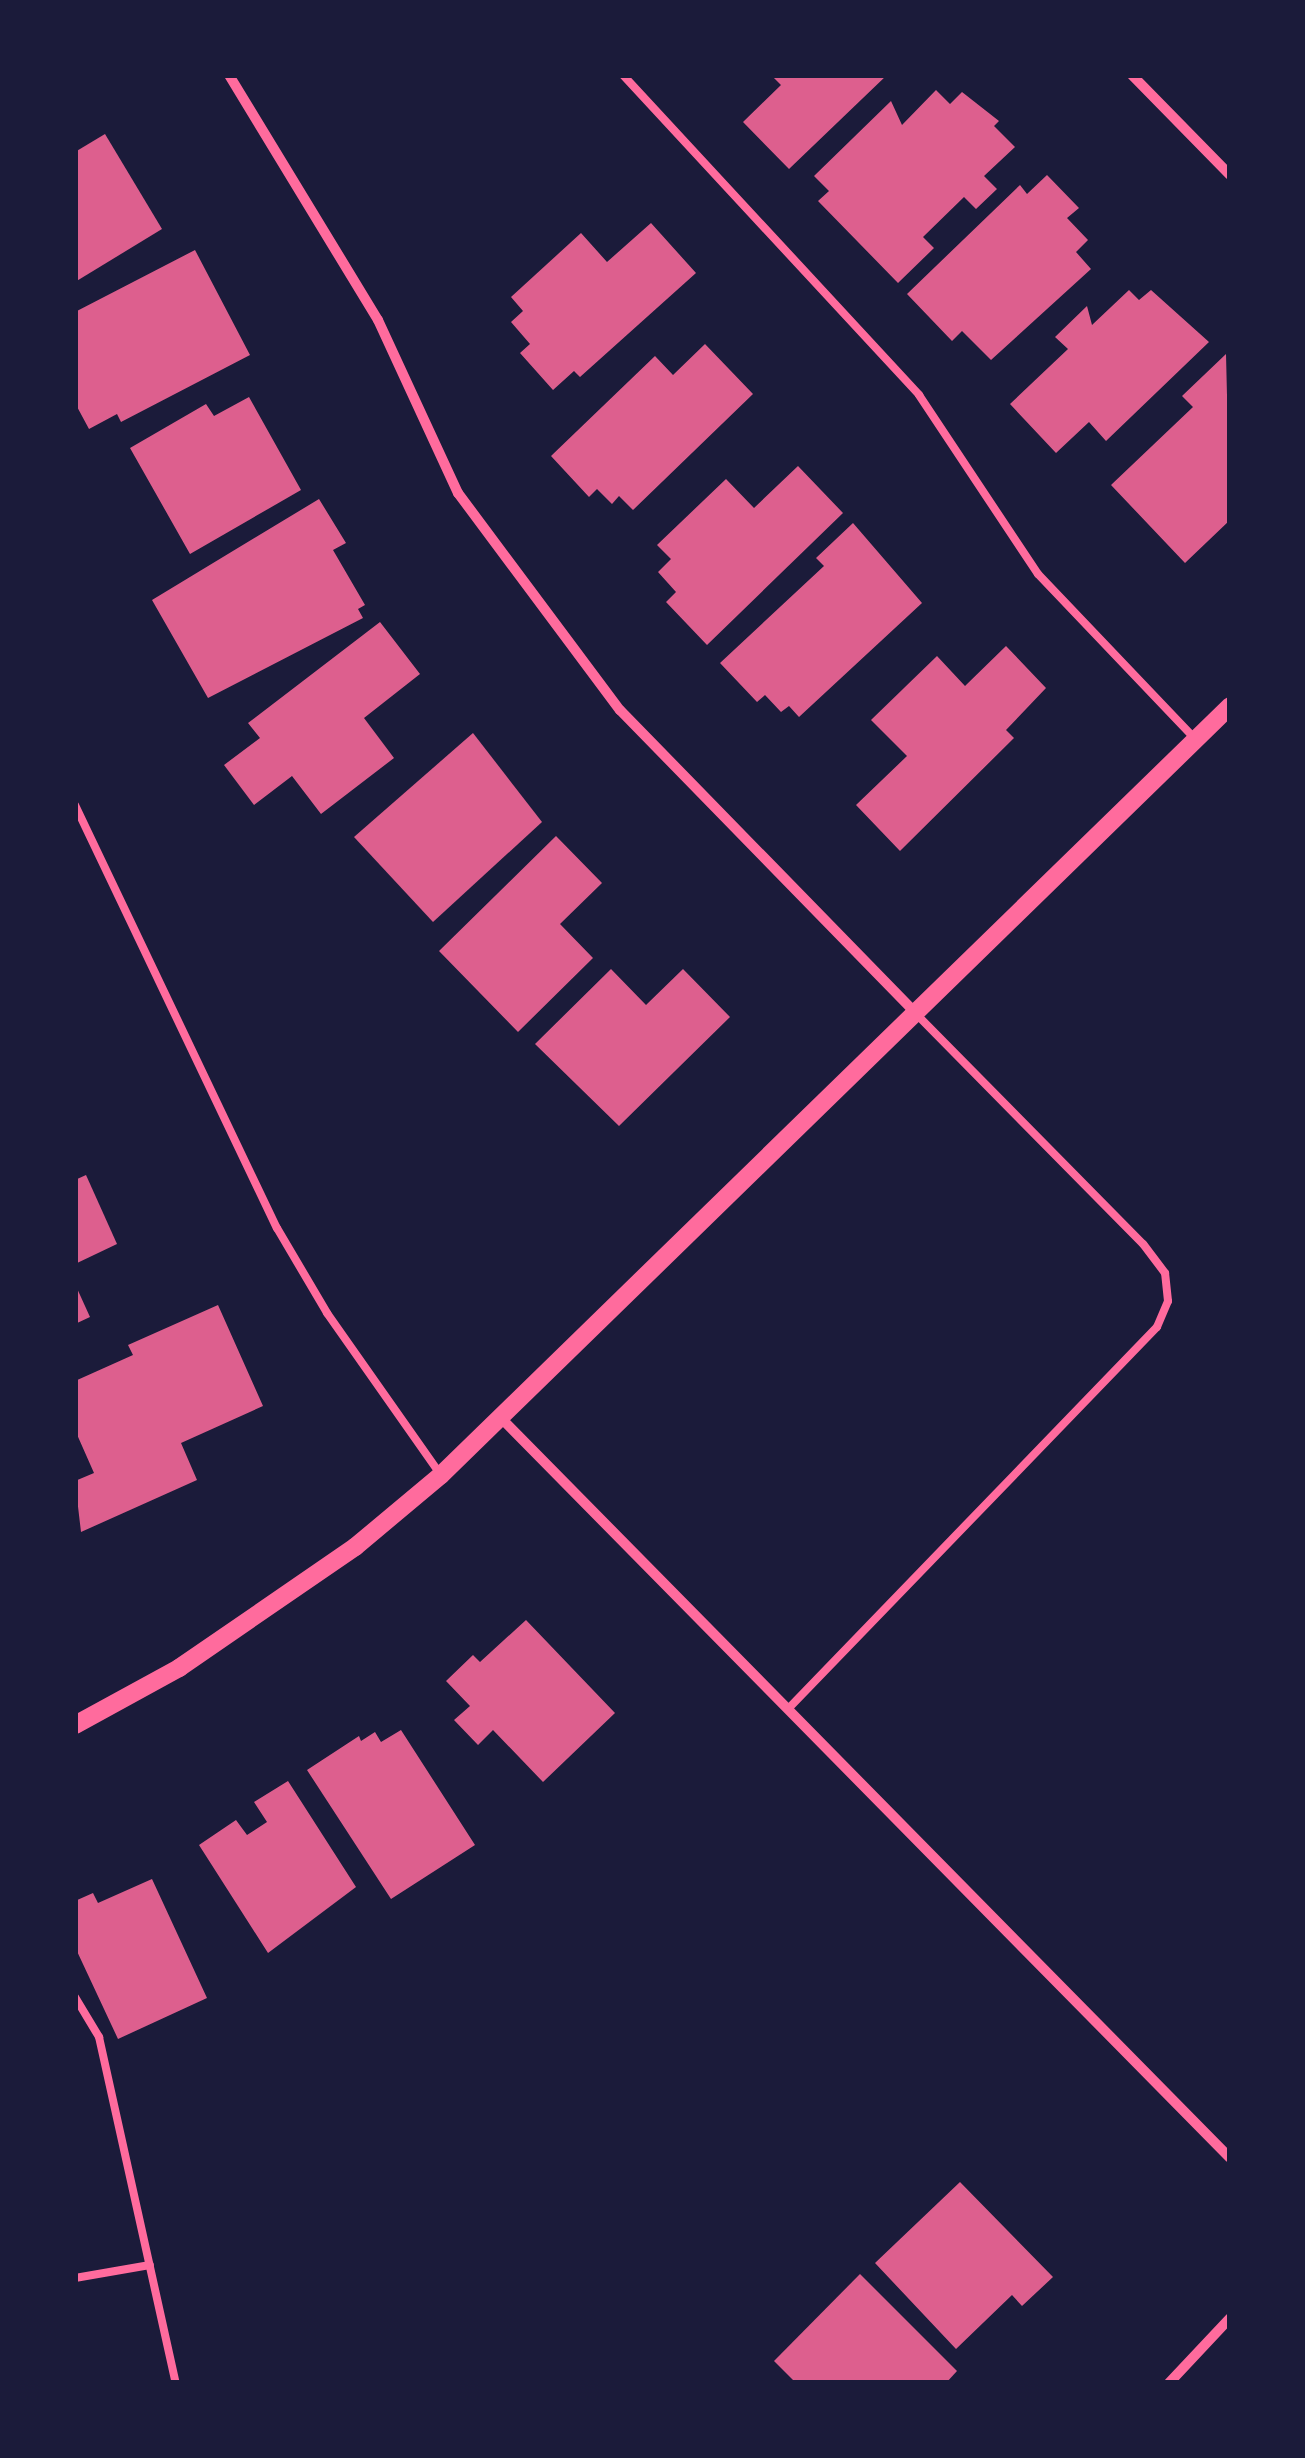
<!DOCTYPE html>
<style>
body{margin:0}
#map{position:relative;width:1305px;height:2458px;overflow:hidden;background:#1b1b3a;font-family:"Nunito Sans",sans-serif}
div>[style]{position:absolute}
.building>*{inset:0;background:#dd5f8e}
.service>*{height:8px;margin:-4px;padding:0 4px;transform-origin:4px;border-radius:4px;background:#ff6b9d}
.minor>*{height:10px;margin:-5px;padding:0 5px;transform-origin:5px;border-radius:5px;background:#ff6b9d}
.tertiary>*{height:18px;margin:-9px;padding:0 9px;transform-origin:9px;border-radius:9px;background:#ff6b9d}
span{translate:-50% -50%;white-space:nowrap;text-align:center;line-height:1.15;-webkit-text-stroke:9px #1b1b3a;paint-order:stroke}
.frame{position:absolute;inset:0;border:78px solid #1b1b3a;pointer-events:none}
</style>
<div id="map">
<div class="building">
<i style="clip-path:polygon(771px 75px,887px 75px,789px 169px,743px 122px,781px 85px)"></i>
<i style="clip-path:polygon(936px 90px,950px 104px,962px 92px,999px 121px,994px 126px,1015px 147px,984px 176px,997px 189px,976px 209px,964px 197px,923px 237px,934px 248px,898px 283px,818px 201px,829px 191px,814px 176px,891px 101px,902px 125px)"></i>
<i style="clip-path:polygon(105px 134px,162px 229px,75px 282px,75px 152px)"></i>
<i style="clip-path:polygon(1047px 175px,1079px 208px,1067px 218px,1088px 240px,1076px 252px,1091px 269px,991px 360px,962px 331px,952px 341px,907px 294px,1020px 185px,1027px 194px)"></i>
<i style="clip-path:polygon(651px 223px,696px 273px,580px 377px,574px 371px,553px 390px,520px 353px,530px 344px,511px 322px,523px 311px,511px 297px,581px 233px,607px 262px)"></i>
<i style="clip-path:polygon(195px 250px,250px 355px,121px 422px,117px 414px,89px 429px,75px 403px,75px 312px)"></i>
<i style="clip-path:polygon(1129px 290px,1139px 300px,1151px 290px,1209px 342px,1106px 441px,1089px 422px,1056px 453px,1010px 404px,1068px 349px,1055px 337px,1087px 306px,1092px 325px)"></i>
<i style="clip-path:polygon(705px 344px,753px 394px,633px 510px,619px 496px,612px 504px,597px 489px,589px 497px,551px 456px,655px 356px,673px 375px)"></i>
<i style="clip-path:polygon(1226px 354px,1230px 520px,1185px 563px,1111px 485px,1193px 407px,1182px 396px)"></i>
<i style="clip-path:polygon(249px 397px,301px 490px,190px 554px,130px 448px,206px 404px,214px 416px)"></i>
<i style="clip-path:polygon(798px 466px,843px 513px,707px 645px,666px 602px,676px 592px,658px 572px,671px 559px,657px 545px,726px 479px,754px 508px)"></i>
<i style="clip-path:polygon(319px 499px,346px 543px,333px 550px,365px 605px,358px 609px,363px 618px,208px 698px,152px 600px)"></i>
<i style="clip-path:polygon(853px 523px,922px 603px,799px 717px,789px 706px,781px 712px,765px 695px,757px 702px,720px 663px,824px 566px,816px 558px)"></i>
<i style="clip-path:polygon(380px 622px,420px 674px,364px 718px,394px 758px,321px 814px,292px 776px,254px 805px,224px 765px,260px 738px,248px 723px)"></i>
<i style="clip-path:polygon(1006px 646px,1046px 688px,1006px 730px,1014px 738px,900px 851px,856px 805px,907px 756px,871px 720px,937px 656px,965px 686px)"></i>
<i style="clip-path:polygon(473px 733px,542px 822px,433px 922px,354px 837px)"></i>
<i style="clip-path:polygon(556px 836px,602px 883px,560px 924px,593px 958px,518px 1032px,439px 951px)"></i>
<i style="clip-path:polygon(611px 969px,646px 1005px,683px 969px,730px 1017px,619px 1126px,535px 1044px)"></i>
<i style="clip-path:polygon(86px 1175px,117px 1244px,75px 1264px,75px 1180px)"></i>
<i style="clip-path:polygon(75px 1284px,90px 1317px,75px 1324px)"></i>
<i style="clip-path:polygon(218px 1305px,263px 1406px,181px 1443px,197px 1480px,81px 1532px,75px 1481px,94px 1473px,75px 1430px,75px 1381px,133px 1355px,128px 1345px)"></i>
<i style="clip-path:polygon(526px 1620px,615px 1713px,543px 1782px,493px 1730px,478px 1745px,454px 1720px,470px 1706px,446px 1681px,473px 1655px,480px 1662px)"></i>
<i style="clip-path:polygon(401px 1730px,475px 1845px,391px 1899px,307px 1770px,359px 1736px,361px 1741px,375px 1732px,381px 1742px)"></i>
<i style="clip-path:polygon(288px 1781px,356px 1887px,268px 1953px,199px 1845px,236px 1820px,247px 1835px,267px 1822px,254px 1802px)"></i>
<i style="clip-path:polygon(152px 1879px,207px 1998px,118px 2039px,75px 1947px,75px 1901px,93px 1893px,98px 1903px)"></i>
<i style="clip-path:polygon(960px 2182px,1053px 2277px,1022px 2306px,1012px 2295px,956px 2349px,875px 2263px)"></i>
<i style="clip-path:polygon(860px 2274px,957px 2371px,946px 2383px,796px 2383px,774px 2361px)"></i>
</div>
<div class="service">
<i style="left:623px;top:75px;width:436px;rotate:47.2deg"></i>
<i style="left:919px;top:395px;width:215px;rotate:56.4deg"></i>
<i style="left:1038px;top:574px;width:229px;rotate:46.4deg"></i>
<i style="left:75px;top:805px;width:469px;rotate:64.5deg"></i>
<i style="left:277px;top:1228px;width:99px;rotate:59.5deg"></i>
<i style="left:327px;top:1313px;width:198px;rotate:54.9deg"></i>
<i style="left:788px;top:1709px;width:531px;rotate:-45.99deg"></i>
<i style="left:1157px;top:1327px;width:28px;rotate:-67deg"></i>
<i style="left:1168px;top:1301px;width:28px;rotate:-96deg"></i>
<i style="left:1165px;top:1273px;width:36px;rotate:-127deg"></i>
<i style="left:1143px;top:1244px;width:322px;rotate:-134.6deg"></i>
<i style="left:75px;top:1997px;width:47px;rotate:59deg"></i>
<i style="left:99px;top:2037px;width:354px;rotate:77.5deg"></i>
<i style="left:75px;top:2278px;width:76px;rotate:-9.8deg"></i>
</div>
<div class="minor">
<i style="left:229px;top:75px;width:287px;rotate:58.7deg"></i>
<i style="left:378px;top:320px;width:191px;rotate:65.2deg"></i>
<i style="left:458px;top:493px;width:271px;rotate:53.3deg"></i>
<i style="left:620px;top:710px;width:424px;rotate:45.7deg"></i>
<i style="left:1132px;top:75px;width:140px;rotate:45.6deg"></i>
<i style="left:502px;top:1419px;width:1037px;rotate:45.43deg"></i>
<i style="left:1169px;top:2383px;width:89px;rotate:-46.8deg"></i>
</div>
<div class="tertiary">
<i style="left:75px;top:1725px;width:119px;rotate:-28.7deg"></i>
<i style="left:179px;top:1668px;width:214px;rotate:-34.5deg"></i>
<i style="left:355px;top:1547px;width:112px;rotate:-39.9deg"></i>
<i style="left:441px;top:1475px;width:1102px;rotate:-44.26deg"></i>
</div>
<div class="frame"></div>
</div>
